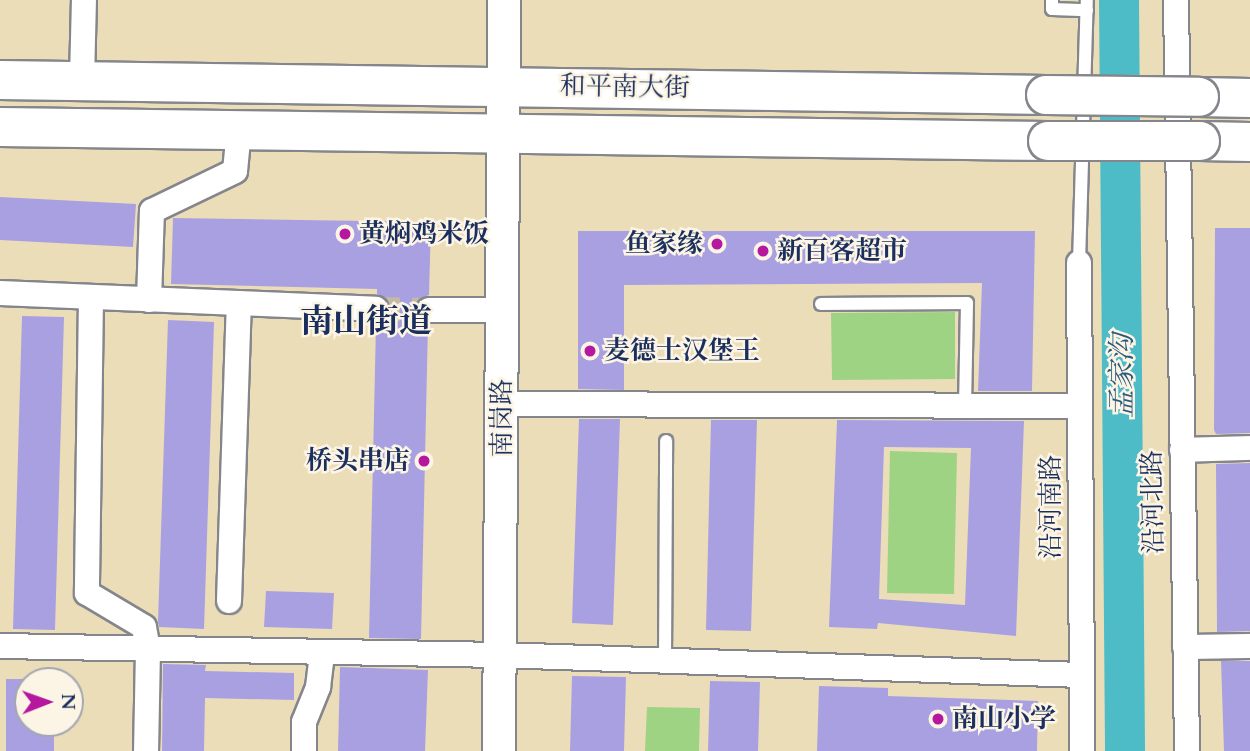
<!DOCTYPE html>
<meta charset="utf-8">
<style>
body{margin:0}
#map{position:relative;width:1250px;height:751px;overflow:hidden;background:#ecddb9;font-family:Cardo,"Noto Serif SC",serif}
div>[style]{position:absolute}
.green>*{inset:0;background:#9ed383}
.river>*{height:40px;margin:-20px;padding:0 20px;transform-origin:20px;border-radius:20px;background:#4ebcc6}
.building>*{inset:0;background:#a9a0e2}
.minor-tunnel>*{height:24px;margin-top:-12px;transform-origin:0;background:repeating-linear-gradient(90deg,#c2baa7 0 24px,transparent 0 36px)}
.roads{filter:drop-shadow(2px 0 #84868c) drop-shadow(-2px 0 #84868c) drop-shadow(0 2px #84868c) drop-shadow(0 -2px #84868c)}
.service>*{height:12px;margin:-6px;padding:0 6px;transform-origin:6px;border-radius:6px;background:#fff}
.minor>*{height:24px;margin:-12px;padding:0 12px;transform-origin:12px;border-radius:12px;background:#fff}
.tertiary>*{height:32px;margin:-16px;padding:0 16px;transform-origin:16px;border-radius:16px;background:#fff}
.primary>*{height:38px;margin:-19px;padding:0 19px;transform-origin:19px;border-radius:19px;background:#fff}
.bridges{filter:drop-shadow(2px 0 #84868c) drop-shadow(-2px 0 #84868c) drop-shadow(0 2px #84868c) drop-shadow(0 -2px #84868c)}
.primary-bridge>*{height:38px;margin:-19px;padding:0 19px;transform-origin:19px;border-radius:19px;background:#fff}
.dots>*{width:19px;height:19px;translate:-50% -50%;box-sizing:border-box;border:4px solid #fcf5e5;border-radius:50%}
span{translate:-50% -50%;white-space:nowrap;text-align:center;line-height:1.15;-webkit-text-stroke:5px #fcf5e5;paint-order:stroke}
.street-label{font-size:26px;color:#1b2f5e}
.poi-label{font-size:26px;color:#1b2f5e;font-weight:700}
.left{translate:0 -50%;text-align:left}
.right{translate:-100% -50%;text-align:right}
.water-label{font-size:28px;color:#2a597d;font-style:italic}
.district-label{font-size:33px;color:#1b2f5e;font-weight:700}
.north{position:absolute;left:14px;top:667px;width:70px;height:70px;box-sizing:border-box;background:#fcf5e5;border:2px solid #a2a6af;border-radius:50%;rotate:89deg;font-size:19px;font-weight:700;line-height:28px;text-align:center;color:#1b2f5e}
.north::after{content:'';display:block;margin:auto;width:24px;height:32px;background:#b5179e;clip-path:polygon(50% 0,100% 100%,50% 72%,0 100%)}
</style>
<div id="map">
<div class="green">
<i style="clip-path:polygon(955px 312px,955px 379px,832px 380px,831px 313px)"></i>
<i style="clip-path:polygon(890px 451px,957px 453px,954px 594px,887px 593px)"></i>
<i style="clip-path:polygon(647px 707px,700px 708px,699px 751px,645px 751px)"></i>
</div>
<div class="river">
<i style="left:1119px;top:0;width:751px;rotate:89.54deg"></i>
</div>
<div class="building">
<i style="clip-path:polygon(0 197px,136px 204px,133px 247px,0 240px)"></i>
<i style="clip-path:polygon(173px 218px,431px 222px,429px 295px,421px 298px,414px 309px,417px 318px,428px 325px,421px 639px,369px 638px,376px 324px,389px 316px,389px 302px,377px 294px,377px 289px,171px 284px)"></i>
<i style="clip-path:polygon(1215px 228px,1250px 228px,1250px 433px,1216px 434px,1214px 430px)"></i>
<i style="clip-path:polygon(578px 231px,1035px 231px,1032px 391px,978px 391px,982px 283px,624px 285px,624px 390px,578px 389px)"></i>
<i style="clip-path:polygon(22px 316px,64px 317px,55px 630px,13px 629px)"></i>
<i style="clip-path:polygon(168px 320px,214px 322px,204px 629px,159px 627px,158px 622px)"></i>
<i style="clip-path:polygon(579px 419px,620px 419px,613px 625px,572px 623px)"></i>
<i style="clip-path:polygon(711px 420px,757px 420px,751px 631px,706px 630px)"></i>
<i style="clip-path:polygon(evenodd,837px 420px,1024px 421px,1016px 636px,878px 623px,877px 629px,829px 627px,837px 420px,884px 447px,971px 448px,965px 605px,879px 599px,884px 447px)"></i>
<i style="clip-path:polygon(1250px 463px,1250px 631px,1217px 632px,1216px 464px)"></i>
<i style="clip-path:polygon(266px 591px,334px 593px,332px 629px,264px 627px)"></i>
<i style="clip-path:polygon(1221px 661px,1250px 661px,1250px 751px,1224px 751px)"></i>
<i style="clip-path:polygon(163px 664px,206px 665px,205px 671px,294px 673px,294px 700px,205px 698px,204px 751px,162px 751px)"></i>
<i style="clip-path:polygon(340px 667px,428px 670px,425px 751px,338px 751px)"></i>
<i style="clip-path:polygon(572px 676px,626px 677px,624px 751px,570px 751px)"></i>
<i style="clip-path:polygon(6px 679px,28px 679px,28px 723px,54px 723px,54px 751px,6px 751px)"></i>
<i style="clip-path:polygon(710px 681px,760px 682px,758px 751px,708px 751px)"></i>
<i style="clip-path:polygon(819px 686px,888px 688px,888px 696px,1038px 701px,1037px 751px,817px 751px)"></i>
</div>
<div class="minor-tunnel">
<i style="left:376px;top:309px;width:53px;rotate:1.1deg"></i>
</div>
<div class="roads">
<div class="service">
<i style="left:1052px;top:0;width:9px;rotate:90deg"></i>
<i style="left:1052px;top:9px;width:35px;rotate:2deg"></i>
<i style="left:1079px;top:263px;width:263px;rotate:-88.3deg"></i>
<i style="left:821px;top:304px;width:146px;rotate:-0.4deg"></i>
<i style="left:967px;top:303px;width:103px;rotate:91.1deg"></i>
<i style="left:665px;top:661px;width:220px;rotate:-89.7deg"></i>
</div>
<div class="minor">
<i style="left:1176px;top:0;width:751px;rotate:89.16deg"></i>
<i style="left:82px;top:80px;width:80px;rotate:-88.6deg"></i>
<i style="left:1079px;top:263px;width:488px;rotate:89.6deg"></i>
<i style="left:0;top:293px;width:376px;rotate:2.4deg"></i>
<i style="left:91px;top:297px;width:296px;rotate:90.8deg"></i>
<i style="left:87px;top:593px;width:66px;rotate:30.8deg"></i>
<i style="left:144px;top:627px;width:22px;rotate:80deg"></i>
<i style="left:148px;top:649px;width:102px;rotate:91.1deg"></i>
<i style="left:149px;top:300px;width:89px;rotate:-88.1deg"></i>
<i style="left:152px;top:211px;width:92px;rotate:-25.7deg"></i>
<i style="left:235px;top:171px;width:41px;rotate:-84.4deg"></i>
<i style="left:429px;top:310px;width:73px"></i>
<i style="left:502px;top:404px;width:578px;rotate:0.2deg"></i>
<i style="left:1182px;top:450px;width:68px;rotate:-1.7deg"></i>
<i style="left:229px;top:601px;width:298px;rotate:-88.1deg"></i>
<i style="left:0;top:646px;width:500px;rotate:1.03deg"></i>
<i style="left:500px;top:655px;width:581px;rotate:1.97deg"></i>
<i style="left:1185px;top:647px;width:65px;rotate:-0.9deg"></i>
<i style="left:304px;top:751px;width:29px;rotate:-90deg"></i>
<i style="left:304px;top:722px;width:38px;rotate:-68deg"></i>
<i style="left:318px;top:687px;width:35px;rotate:-83deg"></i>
</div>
<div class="tertiary">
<i style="left:499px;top:751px;width:751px;rotate:-89.62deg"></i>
</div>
<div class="primary">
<i style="left:0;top:80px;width:1046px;rotate:0.82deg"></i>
<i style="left:1199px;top:97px;width:51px;rotate:1.1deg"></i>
<i style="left:0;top:127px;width:1048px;rotate:0.77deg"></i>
<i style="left:1200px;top:141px;width:50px;rotate:1.1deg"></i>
</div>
</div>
<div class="bridges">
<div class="primary-bridge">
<i style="left:1046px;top:95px;width:153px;rotate:0.7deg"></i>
<i style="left:1048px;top:141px;width:152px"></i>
</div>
</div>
<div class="dots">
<i style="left:345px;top:234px;background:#b5179e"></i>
<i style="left:717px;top:244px;background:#b5179e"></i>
<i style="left:763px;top:251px;background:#b5179e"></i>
<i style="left:590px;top:351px;background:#b5179e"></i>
<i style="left:424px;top:461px;background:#b5179e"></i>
<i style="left:938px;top:719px;background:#b5179e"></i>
</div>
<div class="street-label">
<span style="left:625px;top:87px;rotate:1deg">和平南大街</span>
<span style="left:502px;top:418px;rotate:-90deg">南岗路</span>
<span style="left:1153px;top:502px;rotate:-91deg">沿河北路</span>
<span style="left:1051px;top:507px;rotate:-90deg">沿河南路</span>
</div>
<div class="poi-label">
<span class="left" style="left:359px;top:234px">黄焖鸡米饭</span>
<span class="right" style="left:703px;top:244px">鱼家缘</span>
<span class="left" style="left:777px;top:251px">新百客超市</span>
<span class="left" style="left:604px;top:351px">麦德士汉堡王</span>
<span class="right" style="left:410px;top:461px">桥头串店</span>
<span class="left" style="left:952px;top:719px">南山小学</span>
</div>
<div class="water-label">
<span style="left:1122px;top:376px;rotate:-90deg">孟家沟</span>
</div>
<div class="district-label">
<span style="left:366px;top:322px">南山街道</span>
</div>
<div class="north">N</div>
</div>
